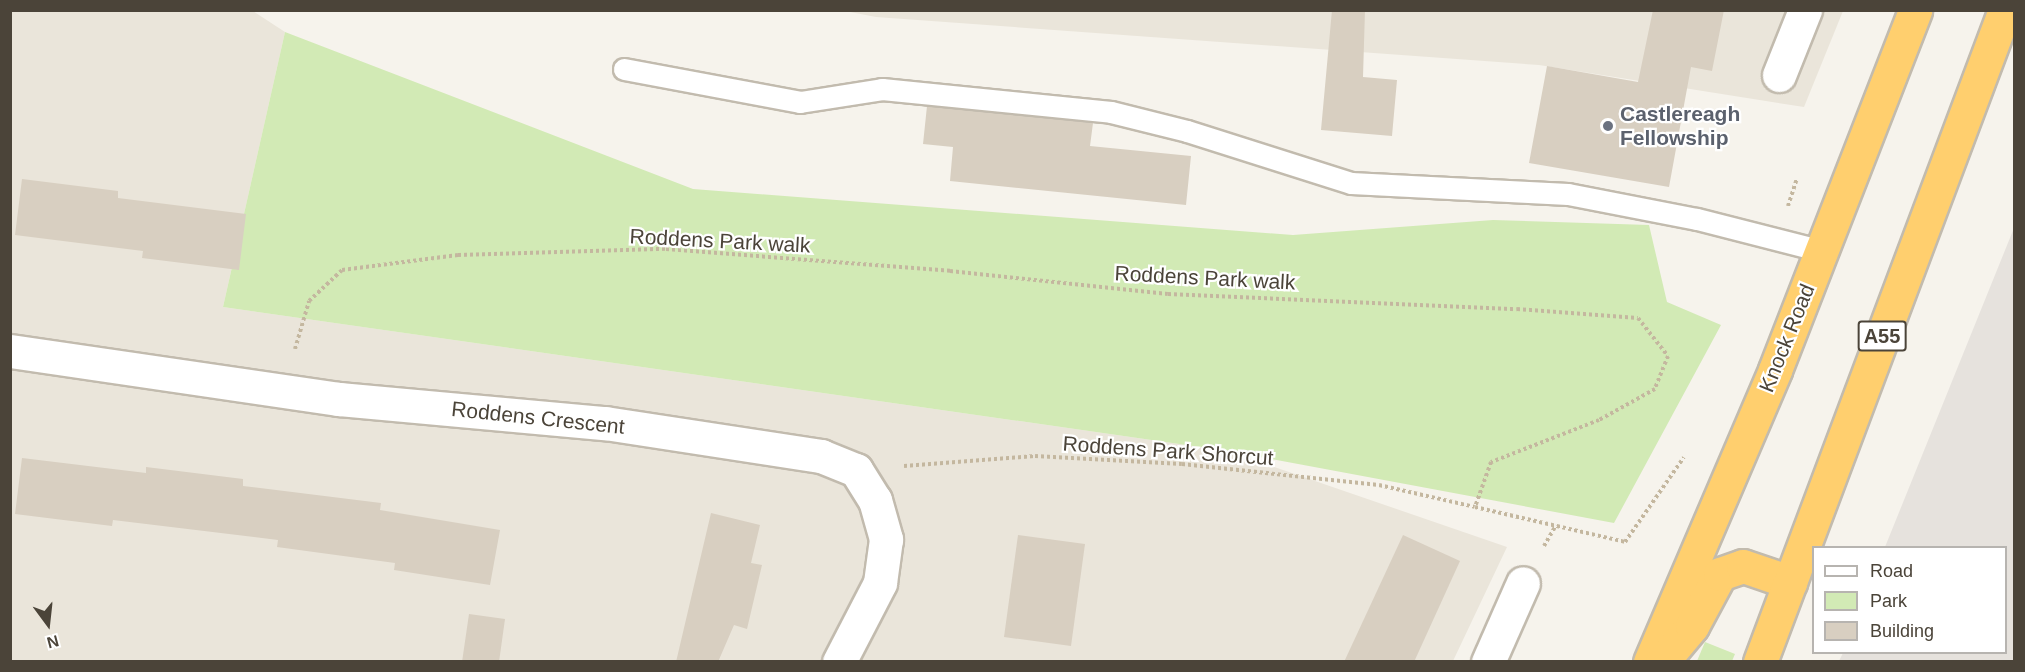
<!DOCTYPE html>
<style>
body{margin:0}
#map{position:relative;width:2025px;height:672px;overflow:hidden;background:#f6f3ec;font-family:Arial,sans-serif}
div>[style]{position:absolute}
.residential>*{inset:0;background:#eae5da}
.industrial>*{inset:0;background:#e6e2dd}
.green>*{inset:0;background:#d2eab5}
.building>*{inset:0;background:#d8cfc1}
.path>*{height:4px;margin-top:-2px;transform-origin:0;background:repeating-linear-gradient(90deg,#c4b79f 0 3px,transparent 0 6px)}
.roads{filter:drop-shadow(2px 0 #c2bbae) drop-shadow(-2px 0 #c2bbae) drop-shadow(0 2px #c2bbae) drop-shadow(0 -2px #c2bbae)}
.lane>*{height:21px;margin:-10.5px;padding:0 10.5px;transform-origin:10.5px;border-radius:10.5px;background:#fff}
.street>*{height:33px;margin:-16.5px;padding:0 16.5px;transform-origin:16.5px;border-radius:16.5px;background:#fff}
.highway>*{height:33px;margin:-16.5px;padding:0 16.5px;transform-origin:16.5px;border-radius:16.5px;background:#ffcf6e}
.dots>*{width:16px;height:16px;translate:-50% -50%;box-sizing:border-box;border:3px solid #fff;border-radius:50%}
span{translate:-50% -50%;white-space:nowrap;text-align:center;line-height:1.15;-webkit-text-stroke:4.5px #fff;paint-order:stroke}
.shield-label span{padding:2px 4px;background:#fff;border:2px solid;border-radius:4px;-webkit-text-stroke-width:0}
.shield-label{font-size:20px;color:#4b4439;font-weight:700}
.worship-label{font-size:21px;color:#5b616d;font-weight:700}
.left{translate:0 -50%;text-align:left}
.street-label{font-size:21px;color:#4b4439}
.frame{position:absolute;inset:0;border:12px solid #4b4439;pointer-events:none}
.legend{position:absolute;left:1812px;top:546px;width:195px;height:108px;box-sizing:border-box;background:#fff;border:2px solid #b7b4b0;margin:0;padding:8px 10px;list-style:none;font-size:18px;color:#4b4439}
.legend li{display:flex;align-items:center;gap:12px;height:30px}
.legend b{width:30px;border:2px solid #b7b4b0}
.north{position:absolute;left:18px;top:594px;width:60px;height:60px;-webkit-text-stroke:4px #fff;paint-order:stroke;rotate:165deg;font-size:16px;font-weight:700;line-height:24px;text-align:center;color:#4b4439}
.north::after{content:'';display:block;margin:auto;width:21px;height:27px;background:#4b4439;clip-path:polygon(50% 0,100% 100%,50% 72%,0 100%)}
</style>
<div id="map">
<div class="residential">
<i style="clip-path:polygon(10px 11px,253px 11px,285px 32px,223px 307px,1228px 451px,1507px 547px,1453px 661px,11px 661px)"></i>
<i style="clip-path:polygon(845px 11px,1843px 11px,1804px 107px,1539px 65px,876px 17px)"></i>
</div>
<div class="industrial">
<i style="clip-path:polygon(2014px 228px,2014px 661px,1839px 661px,1843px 653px,2006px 652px,2006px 548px,1885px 547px)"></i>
</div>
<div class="green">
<i style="clip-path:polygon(285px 32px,693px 189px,1293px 235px,1493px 220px,1649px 225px,1667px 302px,1721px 325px,1614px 523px,1228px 451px,223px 307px)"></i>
<i style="clip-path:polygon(1705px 642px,1735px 654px,1732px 661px,1697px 661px)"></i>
</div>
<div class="building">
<i style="clip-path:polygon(1332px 10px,1365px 10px,1363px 77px,1397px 80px,1392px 136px,1321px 130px)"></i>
<i style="clip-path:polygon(1653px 10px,1724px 10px,1712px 71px,1691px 67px,1669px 187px,1529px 163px,1547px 66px,1638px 82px)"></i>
<i style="clip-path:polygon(927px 106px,1093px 123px,1090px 146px,1191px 156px,1186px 205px,950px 181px,953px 147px,923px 144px)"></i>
<i style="clip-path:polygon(22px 179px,118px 191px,118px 198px,246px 214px,239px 270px,142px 258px,143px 251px,15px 235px)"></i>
<i style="clip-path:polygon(22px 458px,146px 473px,146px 467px,243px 479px,243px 486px,381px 503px,380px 510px,500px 530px,490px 585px,394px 570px,395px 563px,277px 547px,278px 540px,113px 520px,112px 526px,15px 514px)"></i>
<i style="clip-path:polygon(711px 513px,760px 525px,751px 563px,762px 565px,747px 629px,734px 625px,718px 662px,676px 662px)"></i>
<i style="clip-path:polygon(1018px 535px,1085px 544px,1071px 646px,1004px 637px)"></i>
<i style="clip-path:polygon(1403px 535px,1460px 561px,1414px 662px,1344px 662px)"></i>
<i style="clip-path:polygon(469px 614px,505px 619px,499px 662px,462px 662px)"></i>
</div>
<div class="path">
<i style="left:1788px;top:206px;width:29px;rotate:-72deg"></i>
<i style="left:295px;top:349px;width:50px;rotate:-73.7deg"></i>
<i style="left:309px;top:301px;width:45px;rotate:-43.2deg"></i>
<i style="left:342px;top:270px;width:117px;rotate:-7.4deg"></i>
<i style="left:458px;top:255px;width:208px;rotate:-1.7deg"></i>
<i style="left:666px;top:249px;width:285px;rotate:4.4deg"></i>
<i style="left:950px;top:271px;width:219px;rotate:6deg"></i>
<i style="left:1168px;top:294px;width:349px;rotate:2.5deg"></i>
<i style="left:1517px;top:309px;width:121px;rotate:4.3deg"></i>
<i style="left:1638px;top:318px;width:48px;rotate:51.7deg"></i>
<i style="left:1668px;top:356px;width:35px;rotate:112deg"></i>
<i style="left:1655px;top:389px;width:64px;rotate:151deg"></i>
<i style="left:1599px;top:420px;width:116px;rotate:158.7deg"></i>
<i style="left:1491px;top:462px;width:48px;rotate:109.6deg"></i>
<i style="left:1475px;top:507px;width:154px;rotate:13.1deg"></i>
<i style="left:1625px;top:542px;width:103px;rotate:-55.2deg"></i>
<i style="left:904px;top:466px;width:131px;rotate:-4.4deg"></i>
<i style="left:1035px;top:456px;width:147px;rotate:3.1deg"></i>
<i style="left:1182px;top:464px;width:198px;rotate:6.1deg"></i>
<i style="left:1379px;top:485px;width:98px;rotate:12.9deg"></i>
<i style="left:1544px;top:546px;width:24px;rotate:-60deg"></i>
</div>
<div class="roads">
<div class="lane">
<i style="left:624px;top:69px;width:179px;rotate:10.6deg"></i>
<i style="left:800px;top:102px;width:83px;rotate:-9deg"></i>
<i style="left:882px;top:89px;width:230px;rotate:5.7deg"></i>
<i style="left:1111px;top:112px;width:78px;rotate:14deg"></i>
<i style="left:1187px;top:131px;width:172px;rotate:17.6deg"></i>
<i style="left:1351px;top:183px;width:217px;rotate:2.9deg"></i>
<i style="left:1568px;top:194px;width:131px;rotate:11deg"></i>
<i style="left:1697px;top:219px;width:130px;rotate:14.3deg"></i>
</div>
<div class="street">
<i style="left:1779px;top:75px;width:70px;rotate:-68.2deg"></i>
<i style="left:10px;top:351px;width:332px;rotate:8.3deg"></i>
<i style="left:339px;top:399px;width:267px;rotate:5.2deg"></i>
<i style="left:605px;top:423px;width:219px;rotate:8.7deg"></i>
<i style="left:821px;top:456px;width:38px;rotate:22deg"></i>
<i style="left:856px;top:470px;width:36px;rotate:58deg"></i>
<i style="left:875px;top:500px;width:41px;rotate:74.2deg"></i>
<i style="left:886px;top:539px;width:44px;rotate:97.8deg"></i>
<i style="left:880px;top:583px;width:89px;rotate:117.4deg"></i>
<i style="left:1488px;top:662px;width:86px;rotate:-66.1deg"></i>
</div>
<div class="highway">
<i style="left:1650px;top:662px;width:318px;rotate:-66.8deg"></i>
<i style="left:1775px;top:370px;width:386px;rotate:-68.7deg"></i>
<i style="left:1662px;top:662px;width:47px;rotate:-50.2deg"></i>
<i style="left:1692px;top:626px;width:59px;rotate:-61.7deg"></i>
<i style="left:1720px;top:574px;width:24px;rotate:-19deg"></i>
<i style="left:1743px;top:566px;width:50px;rotate:18.8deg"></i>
<i style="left:1760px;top:662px;width:697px;rotate:-69.41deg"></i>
</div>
</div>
<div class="dots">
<i style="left:1608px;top:126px;background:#6b7280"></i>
</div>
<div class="shield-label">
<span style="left:1882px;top:336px">A55</span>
</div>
<div class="worship-label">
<span class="left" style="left:1620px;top:126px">Castlereagh<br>Fellowship</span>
</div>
<div class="street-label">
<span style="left:720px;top:241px;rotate:3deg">Roddens Park walk</span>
<span style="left:1205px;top:278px;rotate:3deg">Roddens Park walk</span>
<span style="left:1787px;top:338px;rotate:-68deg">Knock Road</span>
<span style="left:538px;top:418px;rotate:6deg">Roddens Crescent</span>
<span style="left:1168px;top:451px;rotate:4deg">Roddens Park Shorcut</span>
</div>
<div class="frame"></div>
<ul class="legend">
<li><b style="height:8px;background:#fff"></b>Road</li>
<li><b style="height:16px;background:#d2eab5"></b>Park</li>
<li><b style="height:16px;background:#d8cfc1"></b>Building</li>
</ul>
<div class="north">N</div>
</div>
